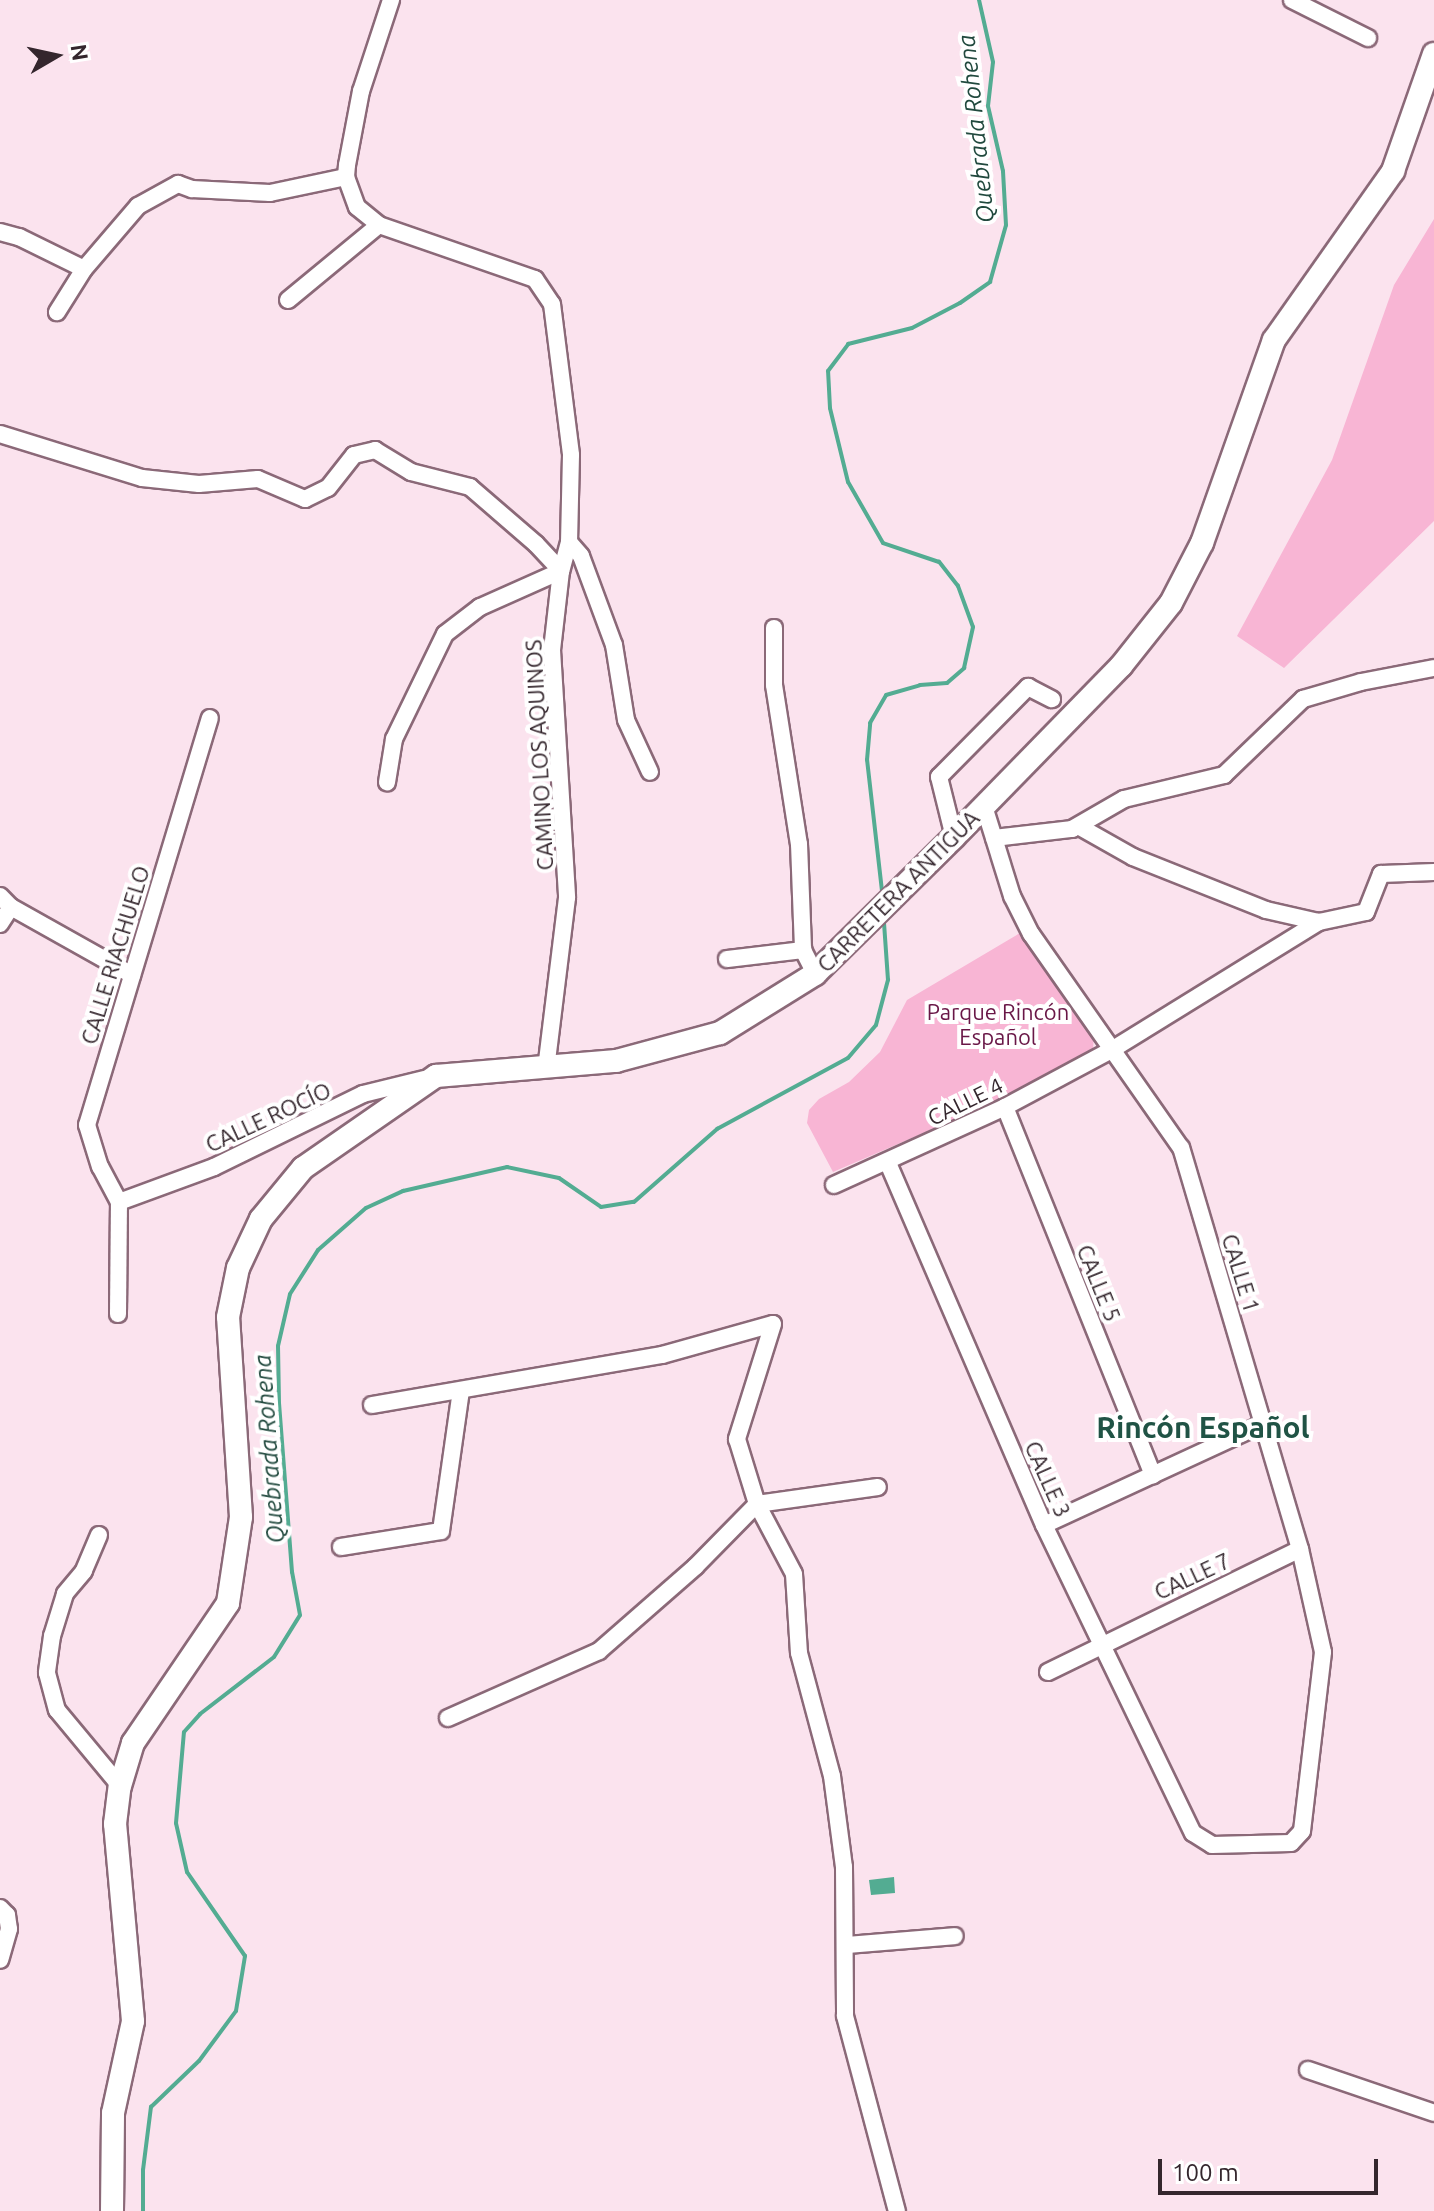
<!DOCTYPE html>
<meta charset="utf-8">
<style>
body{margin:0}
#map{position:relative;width:1434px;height:2211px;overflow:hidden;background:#fbe3ee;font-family:Ubuntu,sans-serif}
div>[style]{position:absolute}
.green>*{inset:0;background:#f8b5d4}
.water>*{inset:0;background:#53ac92}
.stream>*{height:4px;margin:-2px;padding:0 2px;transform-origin:2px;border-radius:2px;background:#53ac92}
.roads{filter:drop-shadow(2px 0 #8b6978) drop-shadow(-2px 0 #8b6978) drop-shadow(0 2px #8b6978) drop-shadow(0 -2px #8b6978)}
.street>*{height:16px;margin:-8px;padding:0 8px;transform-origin:8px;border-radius:8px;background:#fff}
.secondary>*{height:22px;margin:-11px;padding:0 11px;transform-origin:11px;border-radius:11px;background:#fff}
span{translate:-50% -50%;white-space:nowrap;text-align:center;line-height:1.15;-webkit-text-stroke:8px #fff;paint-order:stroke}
.street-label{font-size:22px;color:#34262d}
.park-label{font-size:22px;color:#691747}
.water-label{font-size:24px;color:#21493e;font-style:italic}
.district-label{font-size:30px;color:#205345;font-weight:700}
.north{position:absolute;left:16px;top:16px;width:80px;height:80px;-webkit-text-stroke:6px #fff;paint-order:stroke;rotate:81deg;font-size:22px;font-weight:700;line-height:32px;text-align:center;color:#34262d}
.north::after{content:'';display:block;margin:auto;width:28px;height:36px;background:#34262d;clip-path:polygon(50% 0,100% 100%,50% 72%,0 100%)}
.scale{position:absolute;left:1158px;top:2159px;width:220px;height:36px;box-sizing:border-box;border:4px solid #34262d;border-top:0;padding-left:10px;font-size:24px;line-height:28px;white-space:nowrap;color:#34262d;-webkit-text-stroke:6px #fff;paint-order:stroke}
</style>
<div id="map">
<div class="green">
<i style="clip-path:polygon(1434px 219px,1434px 521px,1284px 668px,1237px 636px,1332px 460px,1394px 285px)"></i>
<i style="clip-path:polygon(1020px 933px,1094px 1034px,1093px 1050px,1005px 1098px,833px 1172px,807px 1123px,809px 1110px,819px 1099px,849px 1082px,880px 1052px,907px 1000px)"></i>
</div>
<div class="water">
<i style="clip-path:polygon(894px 1877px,895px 1893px,871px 1895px,869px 1880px)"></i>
</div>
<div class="stream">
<i style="left:882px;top:891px;width:132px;rotate:-96.5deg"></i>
<i style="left:867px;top:760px;width:37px;rotate:-85deg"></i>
<i style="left:870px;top:723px;width:32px;rotate:-60deg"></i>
<i style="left:886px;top:695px;width:35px;rotate:-16deg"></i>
<i style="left:920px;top:685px;width:27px;rotate:-4deg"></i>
<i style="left:947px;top:683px;width:23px;rotate:-41deg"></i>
<i style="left:964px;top:668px;width:42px;rotate:-77.6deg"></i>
<i style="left:973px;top:627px;width:44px;rotate:-110.1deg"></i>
<i style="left:958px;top:586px;width:31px;rotate:-128deg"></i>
<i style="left:939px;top:562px;width:59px;rotate:-161.3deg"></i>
<i style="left:883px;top:543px;width:70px;rotate:-119.8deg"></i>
<i style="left:848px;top:482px;width:76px;rotate:-103.7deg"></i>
<i style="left:830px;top:408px;width:37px;rotate:-93deg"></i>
<i style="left:828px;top:371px;width:34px;rotate:-53deg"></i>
<i style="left:848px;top:344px;width:66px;rotate:-14deg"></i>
<i style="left:912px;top:328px;width:54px;rotate:-27.5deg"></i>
<i style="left:960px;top:303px;width:37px;rotate:-35deg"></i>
<i style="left:990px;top:282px;width:59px;rotate:-74.3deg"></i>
<i style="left:1006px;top:225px;width:54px;rotate:-93.2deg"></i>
<i style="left:1003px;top:171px;width:67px;rotate:-103deg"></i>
<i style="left:988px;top:106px;width:44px;rotate:-83.5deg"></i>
<i style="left:993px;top:62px;width:64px;rotate:-102.7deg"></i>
<i style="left:143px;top:2211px;width:41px;rotate:-90deg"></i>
<i style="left:143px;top:2170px;width:64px;rotate:-82.8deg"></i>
<i style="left:151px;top:2107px;width:66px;rotate:-43.8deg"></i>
<i style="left:199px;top:2061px;width:62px;rotate:-53.5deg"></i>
<i style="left:236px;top:2011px;width:56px;rotate:-80.7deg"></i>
<i style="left:245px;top:1956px;width:102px;rotate:-124.6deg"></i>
<i style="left:187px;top:1872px;width:50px;rotate:-102.7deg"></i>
<i style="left:176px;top:1823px;width:91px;rotate:-85deg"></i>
<i style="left:184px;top:1732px;width:24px;rotate:-48deg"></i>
<i style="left:200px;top:1714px;width:93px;rotate:-37.6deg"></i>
<i style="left:274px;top:1657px;width:49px;rotate:-58.2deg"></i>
<i style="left:300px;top:1615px;width:44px;rotate:-100.5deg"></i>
<i style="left:292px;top:1572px;width:169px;rotate:-94.4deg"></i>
<i style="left:279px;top:1403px;width:57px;rotate:-91deg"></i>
<i style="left:278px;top:1346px;width:53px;rotate:-77deg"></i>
<i style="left:290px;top:1294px;width:52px;rotate:-57.5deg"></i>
<i style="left:318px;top:1250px;width:64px;rotate:-41.2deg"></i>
<i style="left:366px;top:1208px;width:41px;rotate:-24.7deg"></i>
<i style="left:403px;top:1191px;width:107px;rotate:-13deg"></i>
<i style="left:507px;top:1167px;width:53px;rotate:11.9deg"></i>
<i style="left:559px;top:1178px;width:51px;rotate:34.6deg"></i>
<i style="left:601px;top:1207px;width:33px;rotate:-9deg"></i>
<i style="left:634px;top:1202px;width:111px;rotate:-41.3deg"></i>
<i style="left:717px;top:1129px;width:149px;rotate:-28.5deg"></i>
<i style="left:848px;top:1058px;width:43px;rotate:-49.7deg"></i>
<i style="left:876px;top:1025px;width:47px;rotate:-75.1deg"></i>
<i style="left:888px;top:980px;width:57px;rotate:-94deg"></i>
</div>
<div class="roads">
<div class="street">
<i style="left:391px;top:0;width:96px;rotate:108.2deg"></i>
<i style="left:361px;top:91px;width:75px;rotate:100.7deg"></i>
<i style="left:347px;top:165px;width:12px;rotate:95deg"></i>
<i style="left:346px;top:177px;width:32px;rotate:70deg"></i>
<i style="left:357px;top:207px;width:28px;rotate:39deg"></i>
<i style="left:379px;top:225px;width:165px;rotate:19.1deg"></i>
<i style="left:535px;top:279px;width:30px;rotate:56deg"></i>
<i style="left:552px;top:304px;width:152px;rotate:82.8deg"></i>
<i style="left:571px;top:455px;width:87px;rotate:91.3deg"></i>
<i style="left:569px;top:542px;width:30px;rotate:105deg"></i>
<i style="left:561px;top:571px;width:80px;rotate:96.5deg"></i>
<i style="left:552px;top:650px;width:248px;rotate:86.5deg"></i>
<i style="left:567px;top:898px;width:171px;rotate:97deg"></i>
<i style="left:1292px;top:0;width:85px;rotate:26.6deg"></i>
<i style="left:0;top:232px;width:20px;rotate:15deg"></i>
<i style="left:19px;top:237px;width:72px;rotate:26.2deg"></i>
<i style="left:84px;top:269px;width:51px;rotate:122.1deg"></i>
<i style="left:84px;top:269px;width:83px;rotate:-49.4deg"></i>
<i style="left:138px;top:206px;width:46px;rotate:-28.8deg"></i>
<i style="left:178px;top:184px;width:15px;rotate:20deg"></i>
<i style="left:192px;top:189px;width:78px;rotate:2.9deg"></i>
<i style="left:270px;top:193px;width:78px;rotate:-11.9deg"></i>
<i style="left:288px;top:300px;width:118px;rotate:-39.5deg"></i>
<i style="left:0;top:434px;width:149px;rotate:17.2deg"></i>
<i style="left:142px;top:478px;width:57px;rotate:6deg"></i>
<i style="left:199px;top:484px;width:59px;rotate:-4.8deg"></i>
<i style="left:258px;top:479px;width:51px;rotate:23.1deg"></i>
<i style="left:305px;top:499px;width:25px;rotate:-26deg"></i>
<i style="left:328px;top:488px;width:42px;rotate:-51.8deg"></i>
<i style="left:354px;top:455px;width:22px;rotate:-13deg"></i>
<i style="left:375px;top:450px;width:42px;rotate:31.4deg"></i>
<i style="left:411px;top:472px;width:61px;rotate:14.3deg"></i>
<i style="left:470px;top:487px;width:87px;rotate:40.8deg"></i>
<i style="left:536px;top:544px;width:37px;rotate:47deg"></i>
<i style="left:561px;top:571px;width:89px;rotate:156deg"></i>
<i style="left:480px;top:607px;width:44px;rotate:142.4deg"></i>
<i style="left:445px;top:634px;width:117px;rotate:115.9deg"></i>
<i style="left:394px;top:739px;width:44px;rotate:99.2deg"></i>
<i style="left:569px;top:542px;width:18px;rotate:49deg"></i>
<i style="left:581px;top:556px;width:95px;rotate:69.7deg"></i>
<i style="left:614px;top:645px;width:76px;rotate:80.9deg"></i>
<i style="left:626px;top:720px;width:57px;rotate:65.2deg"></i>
<i style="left:774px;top:628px;width:57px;rotate:90deg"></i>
<i style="left:774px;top:685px;width:161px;rotate:81.1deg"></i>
<i style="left:799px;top:844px;width:106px;rotate:87.8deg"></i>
<i style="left:803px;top:950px;width:27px;rotate:63deg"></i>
<i style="left:1080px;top:827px;width:61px;rotate:29.5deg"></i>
<i style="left:1133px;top:857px;width:143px;rotate:21.7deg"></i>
<i style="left:1266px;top:910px;width:54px;rotate:12.8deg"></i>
<i style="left:1319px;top:922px;width:48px;rotate:-12deg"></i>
<i style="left:1366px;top:912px;width:41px;rotate:-68.5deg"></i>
<i style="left:1381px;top:874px;width:53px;rotate:-2.2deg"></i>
<i style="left:954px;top:837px;width:62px;rotate:-104deg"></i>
<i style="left:939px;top:777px;width:127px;rotate:-45.3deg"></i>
<i style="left:1028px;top:687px;width:27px;rotate:27deg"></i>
<i style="left:994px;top:838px;width:79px;rotate:-6.6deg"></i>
<i style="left:1072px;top:829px;width:60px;rotate:-30deg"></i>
<i style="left:1124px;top:799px;width:103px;rotate:-13.5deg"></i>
<i style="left:1224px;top:775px;width:110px;rotate:-43.9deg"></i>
<i style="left:1303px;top:699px;width:60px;rotate:-16.3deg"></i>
<i style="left:1361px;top:682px;width:74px;rotate:-10.9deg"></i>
<i style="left:0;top:896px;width:16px;rotate:45deg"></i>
<i style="left:11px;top:907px;width:139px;rotate:29.3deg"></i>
<i style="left:0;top:924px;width:20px;rotate:-57deg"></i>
<i style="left:727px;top:959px;width:77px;rotate:-6.8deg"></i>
<i style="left:1005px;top:1107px;width:397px;rotate:68.1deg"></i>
<i style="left:888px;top:1163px;width:394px;rotate:66.7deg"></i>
<i style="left:1044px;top:1525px;width:342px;rotate:64.2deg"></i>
<i style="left:1193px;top:1833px;width:22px;rotate:32deg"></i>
<i style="left:1212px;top:1845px;width:79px;rotate:-1.5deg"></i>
<i style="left:1291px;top:1843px;width:16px;rotate:-47deg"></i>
<i style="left:1302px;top:1831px;width:180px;rotate:-83.3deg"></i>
<i style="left:1323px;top:1652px;width:106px;rotate:-102.6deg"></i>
<i style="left:1300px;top:1549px;width:130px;rotate:-106.5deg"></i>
<i style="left:1263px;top:1424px;width:288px;rotate:-106.5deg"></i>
<i style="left:1181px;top:1148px;width:261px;rotate:-125deg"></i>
<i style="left:1031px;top:934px;width:42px;rotate:-116.6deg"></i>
<i style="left:1012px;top:896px;width:94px;rotate:-107.3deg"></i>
<i style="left:834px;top:1185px;width:188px;rotate:-24.5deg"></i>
<i style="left:1005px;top:1107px;width:123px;rotate:-28.2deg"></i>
<i style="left:1113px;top:1049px;width:242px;rotate:-31.7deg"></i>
<i style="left:119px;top:1202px;width:40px;rotate:-118deg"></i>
<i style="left:100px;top:1167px;width:44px;rotate:-107.2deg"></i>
<i style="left:87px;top:1125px;width:425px;rotate:-73.2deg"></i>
<i style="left:119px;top:1202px;width:101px;rotate:-20.2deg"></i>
<i style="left:214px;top:1167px;width:166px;rotate:-26.1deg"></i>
<i style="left:363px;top:1094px;width:63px;rotate:-13.8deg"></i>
<i style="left:118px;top:1314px;width:112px;rotate:-89.5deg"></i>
<i style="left:372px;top:1405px;width:294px;rotate:-9.8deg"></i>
<i style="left:662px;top:1355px;width:115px;rotate:-15.6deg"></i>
<i style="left:773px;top:1324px;width:121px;rotate:107.4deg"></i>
<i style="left:737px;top:1439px;width:68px;rotate:72.9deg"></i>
<i style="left:757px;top:1504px;width:79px;rotate:62.1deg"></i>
<i style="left:794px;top:1574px;width:79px;rotate:86.4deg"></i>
<i style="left:799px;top:1653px;width:127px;rotate:75deg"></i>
<i style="left:832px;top:1776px;width:92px;rotate:82.5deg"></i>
<i style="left:844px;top:1867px;width:149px;rotate:89.6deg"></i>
<i style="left:845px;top:2016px;width:202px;rotate:75.1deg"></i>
<i style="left:1044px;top:1525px;width:241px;rotate:-24.8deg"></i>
<i style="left:99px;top:1535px;width:39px;rotate:113deg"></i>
<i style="left:84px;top:1571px;width:30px;rotate:130deg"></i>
<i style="left:65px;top:1594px;width:44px;rotate:107.2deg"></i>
<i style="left:52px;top:1636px;width:37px;rotate:98deg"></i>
<i style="left:47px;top:1673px;width:38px;rotate:75deg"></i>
<i style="left:57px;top:1710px;width:99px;rotate:50.3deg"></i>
<i style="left:341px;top:1547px;width:101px;rotate:-9.1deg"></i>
<i style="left:441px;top:1531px;width:142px;rotate:-81.9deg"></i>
<i style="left:1048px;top:1672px;width:280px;rotate:-26deg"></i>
<i style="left:448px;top:1718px;width:165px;rotate:-23.9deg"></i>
<i style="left:599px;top:1651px;width:128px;rotate:-41.2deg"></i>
<i style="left:695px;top:1567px;width:88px;rotate:-45.5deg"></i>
<i style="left:757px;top:1504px;width:122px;rotate:-8deg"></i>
<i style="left:0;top:1908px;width:10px;rotate:45deg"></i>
<i style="left:7px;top:1915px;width:14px;rotate:82deg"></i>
<i style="left:9px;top:1929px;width:32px;rotate:106deg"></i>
<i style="left:846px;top:1945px;width:109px;rotate:-4.7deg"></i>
<i style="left:1308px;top:2070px;width:133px;rotate:18.8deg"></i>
</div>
<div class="secondary">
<i style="left:112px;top:2211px;width:98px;rotate:-89.4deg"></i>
<i style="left:113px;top:2113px;width:94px;rotate:-77.7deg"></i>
<i style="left:133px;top:2021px;width:198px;rotate:-95.2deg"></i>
<i style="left:115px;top:1824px;width:38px;rotate:-83deg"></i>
<i style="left:120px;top:1786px;width:45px;rotate:-73.2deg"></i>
<i style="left:133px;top:1743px;width:169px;rotate:-55.8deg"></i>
<i style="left:228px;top:1603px;width:87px;rotate:-81.4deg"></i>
<i style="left:241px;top:1517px;width:200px;rotate:-93.7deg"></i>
<i style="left:228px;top:1317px;width:50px;rotate:-78.5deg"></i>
<i style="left:238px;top:1268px;width:54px;rotate:-64.9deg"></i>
<i style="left:261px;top:1219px;width:66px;rotate:-50.5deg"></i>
<i style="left:303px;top:1168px;width:162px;rotate:-34.7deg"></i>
<i style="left:436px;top:1076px;width:181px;rotate:-4.8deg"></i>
<i style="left:616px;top:1061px;width:108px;rotate:-15.1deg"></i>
<i style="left:720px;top:1033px;width:112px;rotate:-31.8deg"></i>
<i style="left:815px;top:974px;width:195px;rotate:-44.6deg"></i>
<i style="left:954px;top:837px;width:239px;rotate:-45.7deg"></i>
<i style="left:1121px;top:666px;width:80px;rotate:-51.6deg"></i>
<i style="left:1171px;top:603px;width:68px;rotate:-62.7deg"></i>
<i style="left:1202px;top:543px;width:215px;rotate:-70.5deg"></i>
<i style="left:1274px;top:340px;width:207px;rotate:-54.8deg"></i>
<i style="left:1393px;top:171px;width:124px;rotate:-70.7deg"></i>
</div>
</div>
<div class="street-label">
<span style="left:539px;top:755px;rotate:-93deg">CAMINO LOS AQUINOS</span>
<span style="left:898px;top:891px;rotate:-45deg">CARRETERA ANTIGUA</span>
<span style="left:115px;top:955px;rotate:-73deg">CALLE RIACHUELO</span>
<span style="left:965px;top:1101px;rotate:-26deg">CALLE 4</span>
<span style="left:268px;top:1117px;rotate:-25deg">CALLE ROCÍO</span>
<span style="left:1241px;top:1273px;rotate:73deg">CALLE 1</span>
<span style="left:1099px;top:1283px;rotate:68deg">CALLE 5</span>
<span style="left:1048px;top:1479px;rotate:66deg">CALLE 3</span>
<span style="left:1192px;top:1576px;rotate:-25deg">CALLE 7</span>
</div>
<div class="park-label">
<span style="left:998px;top:1024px">Parque Rincón<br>Español</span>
</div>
<div class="water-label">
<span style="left:976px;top:129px;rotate:-96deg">Quebrada Rohena</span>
<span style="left:269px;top:1449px;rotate:-94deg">Quebrada Rohena</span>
</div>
<div class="district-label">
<span style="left:1203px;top:1427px">Rincón Español</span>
</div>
<div class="north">N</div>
<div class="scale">100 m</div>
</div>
